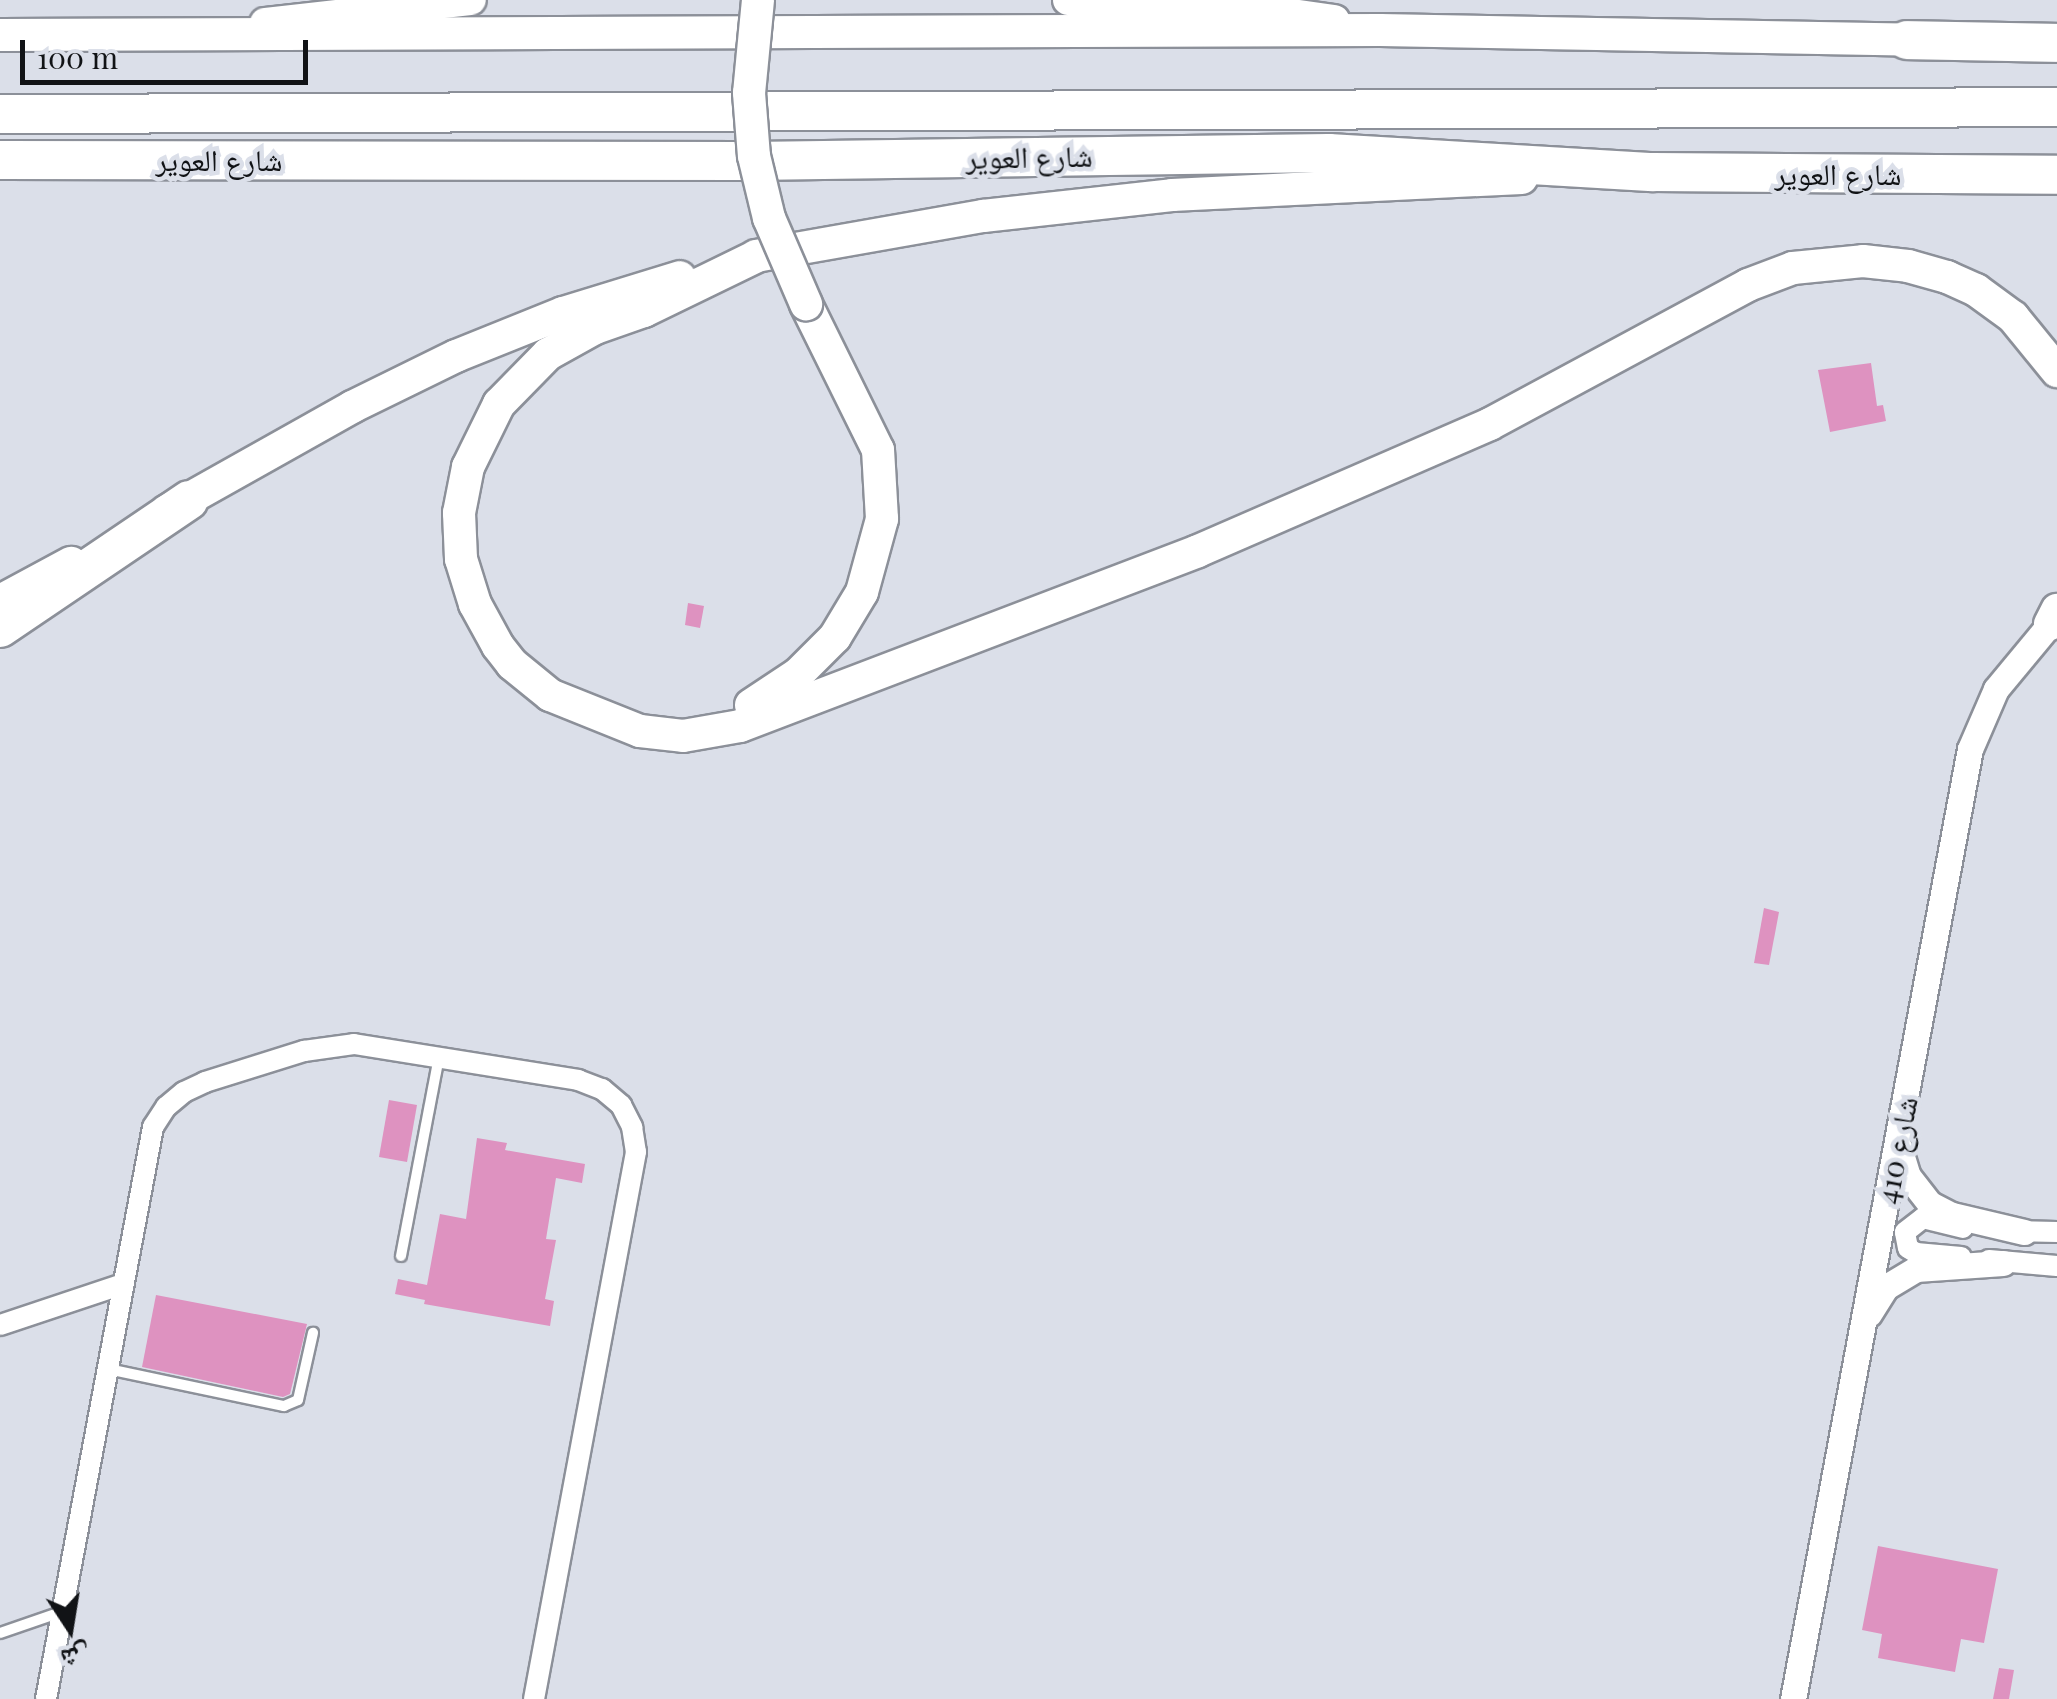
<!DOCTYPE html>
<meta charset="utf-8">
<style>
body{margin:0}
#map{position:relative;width:2057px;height:1699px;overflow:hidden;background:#dbdfe9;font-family:"Playfair Display","Noto Naskh Arabic",serif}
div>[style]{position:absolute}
.building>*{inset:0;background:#de92c0}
.roads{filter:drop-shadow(2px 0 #8c9099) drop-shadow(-2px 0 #8c9099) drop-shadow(0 2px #8c9099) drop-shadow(0 -2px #8c9099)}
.service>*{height:10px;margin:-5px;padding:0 5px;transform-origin:5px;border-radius:5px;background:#fff}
.minor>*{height:20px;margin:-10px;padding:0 10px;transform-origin:10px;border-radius:10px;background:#fff}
.tertiary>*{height:25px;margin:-12.5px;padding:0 12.5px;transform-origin:12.5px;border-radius:12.5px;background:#fff}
.secondary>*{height:30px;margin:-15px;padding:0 15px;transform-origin:15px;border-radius:15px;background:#fff}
.primary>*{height:32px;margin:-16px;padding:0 16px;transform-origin:16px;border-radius:16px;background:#fff}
.motorway>*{height:38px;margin:-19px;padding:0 19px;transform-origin:19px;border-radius:19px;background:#fff}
.bridges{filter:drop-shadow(2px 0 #8c9099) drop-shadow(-2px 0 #8c9099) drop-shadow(0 2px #8c9099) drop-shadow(0 -2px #8c9099)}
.primary-bridge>*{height:32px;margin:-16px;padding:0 16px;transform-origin:16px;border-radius:16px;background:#fff}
span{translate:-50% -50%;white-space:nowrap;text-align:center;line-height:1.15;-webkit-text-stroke:9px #dbdfe9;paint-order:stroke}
.street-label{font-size:30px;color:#111316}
.north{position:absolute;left:20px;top:1579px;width:100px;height:100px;-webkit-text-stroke:8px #dbdfe9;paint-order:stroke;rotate:168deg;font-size:28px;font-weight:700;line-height:40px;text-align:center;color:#111316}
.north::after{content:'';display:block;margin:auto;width:35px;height:45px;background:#111316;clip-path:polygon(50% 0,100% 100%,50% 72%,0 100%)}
.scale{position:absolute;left:20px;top:40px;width:288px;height:45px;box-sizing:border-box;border:5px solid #111316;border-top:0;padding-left:12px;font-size:30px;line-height:35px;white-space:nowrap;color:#111316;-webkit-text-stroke:8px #dbdfe9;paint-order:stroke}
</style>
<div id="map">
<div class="building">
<i style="clip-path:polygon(1871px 363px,1877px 406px,1883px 405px,1886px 421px,1830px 432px,1818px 370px)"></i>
<i style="clip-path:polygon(688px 603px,704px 606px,700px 628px,685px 625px)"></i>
<i style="clip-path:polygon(1764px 908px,1779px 912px,1769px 965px,1754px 963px)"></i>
<i style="clip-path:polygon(389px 1100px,417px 1105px,407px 1162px,379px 1157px)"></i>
<i style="clip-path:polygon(477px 1138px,507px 1143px,505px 1150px,585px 1164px,582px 1183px,556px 1178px,546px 1239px,556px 1240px,545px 1299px,554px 1301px,550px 1326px,424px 1304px,425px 1300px,395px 1294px,398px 1279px,427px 1285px,440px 1214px,466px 1219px)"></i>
<i style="clip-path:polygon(156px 1295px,307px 1324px,290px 1394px,283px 1397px,142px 1367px)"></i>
<i style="clip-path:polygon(1878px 1546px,1998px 1569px,1984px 1643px,1961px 1639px,1955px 1672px,1878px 1658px,1882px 1634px,1862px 1630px)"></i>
<i style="clip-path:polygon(1999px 1668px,2014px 1670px,2009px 1699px,1993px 1699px)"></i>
</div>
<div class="roads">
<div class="service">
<i style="left:401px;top:1256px;width:203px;rotate:-79.2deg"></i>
<i style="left:108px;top:1369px;width:180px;rotate:11.9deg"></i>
<i style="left:284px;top:1406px;width:15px;rotate:-23deg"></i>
<i style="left:298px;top:1400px;width:69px;rotate:-77.4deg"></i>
<i style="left:0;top:1633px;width:65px;rotate:-19deg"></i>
</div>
<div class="minor">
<i style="left:2012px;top:1231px;width:45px;rotate:1.3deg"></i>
<i style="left:1961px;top:1257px;width:45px;rotate:-174.9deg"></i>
<i style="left:1916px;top:1253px;width:9px;rotate:-148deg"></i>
<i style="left:1908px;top:1248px;width:16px;rotate:-101deg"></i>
<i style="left:1905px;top:1232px;width:23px;rotate:-38deg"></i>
<i style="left:1923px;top:1218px;width:41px;rotate:14deg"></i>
<i style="left:1989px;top:1260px;width:68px;rotate:5deg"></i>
<i style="left:0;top:1325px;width:130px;rotate:-18.4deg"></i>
<i style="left:46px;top:1699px;width:582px;rotate:-79.4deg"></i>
<i style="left:153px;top:1127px;width:24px;rotate:-57deg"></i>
<i style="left:166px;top:1107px;width:23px;rotate:-40deg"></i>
<i style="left:184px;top:1092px;width:23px;rotate:-25deg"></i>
<i style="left:205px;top:1082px;width:104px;rotate:-17.4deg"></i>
<i style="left:304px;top:1051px;width:50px;rotate:-8deg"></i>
<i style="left:354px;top:1044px;width:227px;rotate:9.1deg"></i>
<i style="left:578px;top:1080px;width:26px;rotate:21deg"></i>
<i style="left:602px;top:1089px;width:25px;rotate:40deg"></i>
<i style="left:621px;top:1105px;width:25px;rotate:63deg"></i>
<i style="left:632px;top:1127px;width:25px;rotate:81deg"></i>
<i style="left:636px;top:1152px;width:556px;rotate:100.56deg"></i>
</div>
<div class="tertiary">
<i style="left:1899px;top:1147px;width:30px;rotate:73deg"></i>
<i style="left:1908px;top:1176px;width:36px;rotate:52deg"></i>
<i style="left:1930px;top:1204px;width:25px;rotate:27deg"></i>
<i style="left:1952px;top:1215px;width:74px;rotate:13.3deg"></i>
<i style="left:1869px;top:1314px;width:32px;rotate:-58deg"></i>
<i style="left:1886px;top:1287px;width:35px;rotate:-31deg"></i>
<i style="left:1916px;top:1269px;width:87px;rotate:-3.9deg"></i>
<i style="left:1793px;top:1699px;width:966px;rotate:-79.45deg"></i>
<i style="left:1970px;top:749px;width:65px;rotate:-66.6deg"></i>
<i style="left:1996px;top:689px;width:85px;rotate:-50.3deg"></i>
</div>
<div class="secondary">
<i style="left:1068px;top:0;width:203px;rotate:3.1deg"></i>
<i style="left:1271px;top:11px;width:64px;rotate:8.1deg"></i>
<i style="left:265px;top:23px;width:207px;rotate:-6.4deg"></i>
</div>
<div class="primary">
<i style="left:0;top:35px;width:1380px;rotate:-0.21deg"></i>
<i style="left:1380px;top:30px;width:550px;rotate:1.04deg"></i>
<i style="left:756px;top:256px;width:230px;rotate:-10deg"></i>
<i style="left:983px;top:216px;width:190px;rotate:-6.3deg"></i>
<i style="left:1172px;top:195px;width:350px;rotate:-2.8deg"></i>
<i style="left:757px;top:256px;width:126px;rotate:154deg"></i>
<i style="left:644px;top:311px;width:52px;rotate:160.9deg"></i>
<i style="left:595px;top:328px;width:54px;rotate:151deg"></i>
<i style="left:548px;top:354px;width:70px;rotate:134.4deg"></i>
<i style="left:499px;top:404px;width:70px;rotate:116.2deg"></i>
<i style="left:468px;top:467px;width:47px;rotate:101.1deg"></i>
<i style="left:459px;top:513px;width:46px;rotate:87.5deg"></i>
<i style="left:461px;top:559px;width:47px;rotate:72.7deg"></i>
<i style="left:475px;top:604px;width:48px;rotate:61.3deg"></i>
<i style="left:498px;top:646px;width:23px;rotate:52deg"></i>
<i style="left:512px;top:664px;width:49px;rotate:39.2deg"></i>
<i style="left:550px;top:695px;width:97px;rotate:21.8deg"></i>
<i style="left:640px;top:731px;width:43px;rotate:6.6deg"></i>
<i style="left:683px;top:736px;width:58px;rotate:-10deg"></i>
<i style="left:740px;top:726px;width:490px;rotate:-20.9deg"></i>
<i style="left:1198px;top:551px;width:318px;rotate:-23.5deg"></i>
<i style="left:1490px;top:424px;width:293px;rotate:-28.3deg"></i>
<i style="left:1748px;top:285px;width:48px;rotate:-20.7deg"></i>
<i style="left:1793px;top:268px;width:70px;rotate:-5.7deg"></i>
<i style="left:1863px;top:261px;width:45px;rotate:6.3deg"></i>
<i style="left:1908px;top:266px;width:41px;rotate:15.8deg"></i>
<i style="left:1947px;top:277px;width:32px;rotate:24deg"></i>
<i style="left:1976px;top:290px;width:46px;rotate:36.1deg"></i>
<i style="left:2013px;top:317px;width:70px;rotate:50.8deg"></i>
<i style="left:167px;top:511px;width:212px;rotate:-29.3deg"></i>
<i style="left:352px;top:407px;width:116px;rotate:-26.1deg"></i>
<i style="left:456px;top:356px;width:115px;rotate:-21.9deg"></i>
<i style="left:563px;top:313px;width:122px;rotate:-17.1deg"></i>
<i style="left:0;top:601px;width:81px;rotate:-28.2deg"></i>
<i style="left:2050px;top:624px;width:16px;rotate:-63deg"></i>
<i style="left:751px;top:705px;width:56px;rotate:-33.4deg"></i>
<i style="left:798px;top:674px;width:52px;rotate:-45deg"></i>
<i style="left:835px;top:637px;width:52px;rotate:-59deg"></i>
<i style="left:862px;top:592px;width:76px;rotate:-74.7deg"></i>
<i style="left:882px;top:519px;width:69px;rotate:-93.3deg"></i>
<i style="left:878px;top:450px;width:163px;rotate:-116.3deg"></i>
</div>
<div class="motorway">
<i style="left:1907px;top:40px;width:150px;rotate:1.1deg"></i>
<i style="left:0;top:114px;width:2057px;rotate:-0.19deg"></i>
<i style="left:0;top:160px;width:752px;rotate:0.08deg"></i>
<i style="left:752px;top:161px;width:577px;rotate:-0.79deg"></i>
<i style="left:1329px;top:153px;width:325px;rotate:3.4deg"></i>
<i style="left:1653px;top:172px;width:404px;rotate:0.4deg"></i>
<i style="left:0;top:628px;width:228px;rotate:-34.1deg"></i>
</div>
</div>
<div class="bridges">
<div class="primary-bridge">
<i style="left:758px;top:0;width:93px;rotate:95.5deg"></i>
<i style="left:749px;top:93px;width:63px;rotate:85.5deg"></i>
<i style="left:754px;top:156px;width:64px;rotate:76.4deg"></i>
<i style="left:769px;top:218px;width:94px;rotate:66.7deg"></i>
</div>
</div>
<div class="street-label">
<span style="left:1029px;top:156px;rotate:-1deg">شارع العوير</span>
<span style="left:219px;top:159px">شارع العوير</span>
<span style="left:1838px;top:173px">شارع العوير</span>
<span style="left:1896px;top:1150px;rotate:-79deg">شارع 410</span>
</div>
<div class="north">ش</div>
<div class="scale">100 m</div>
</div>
